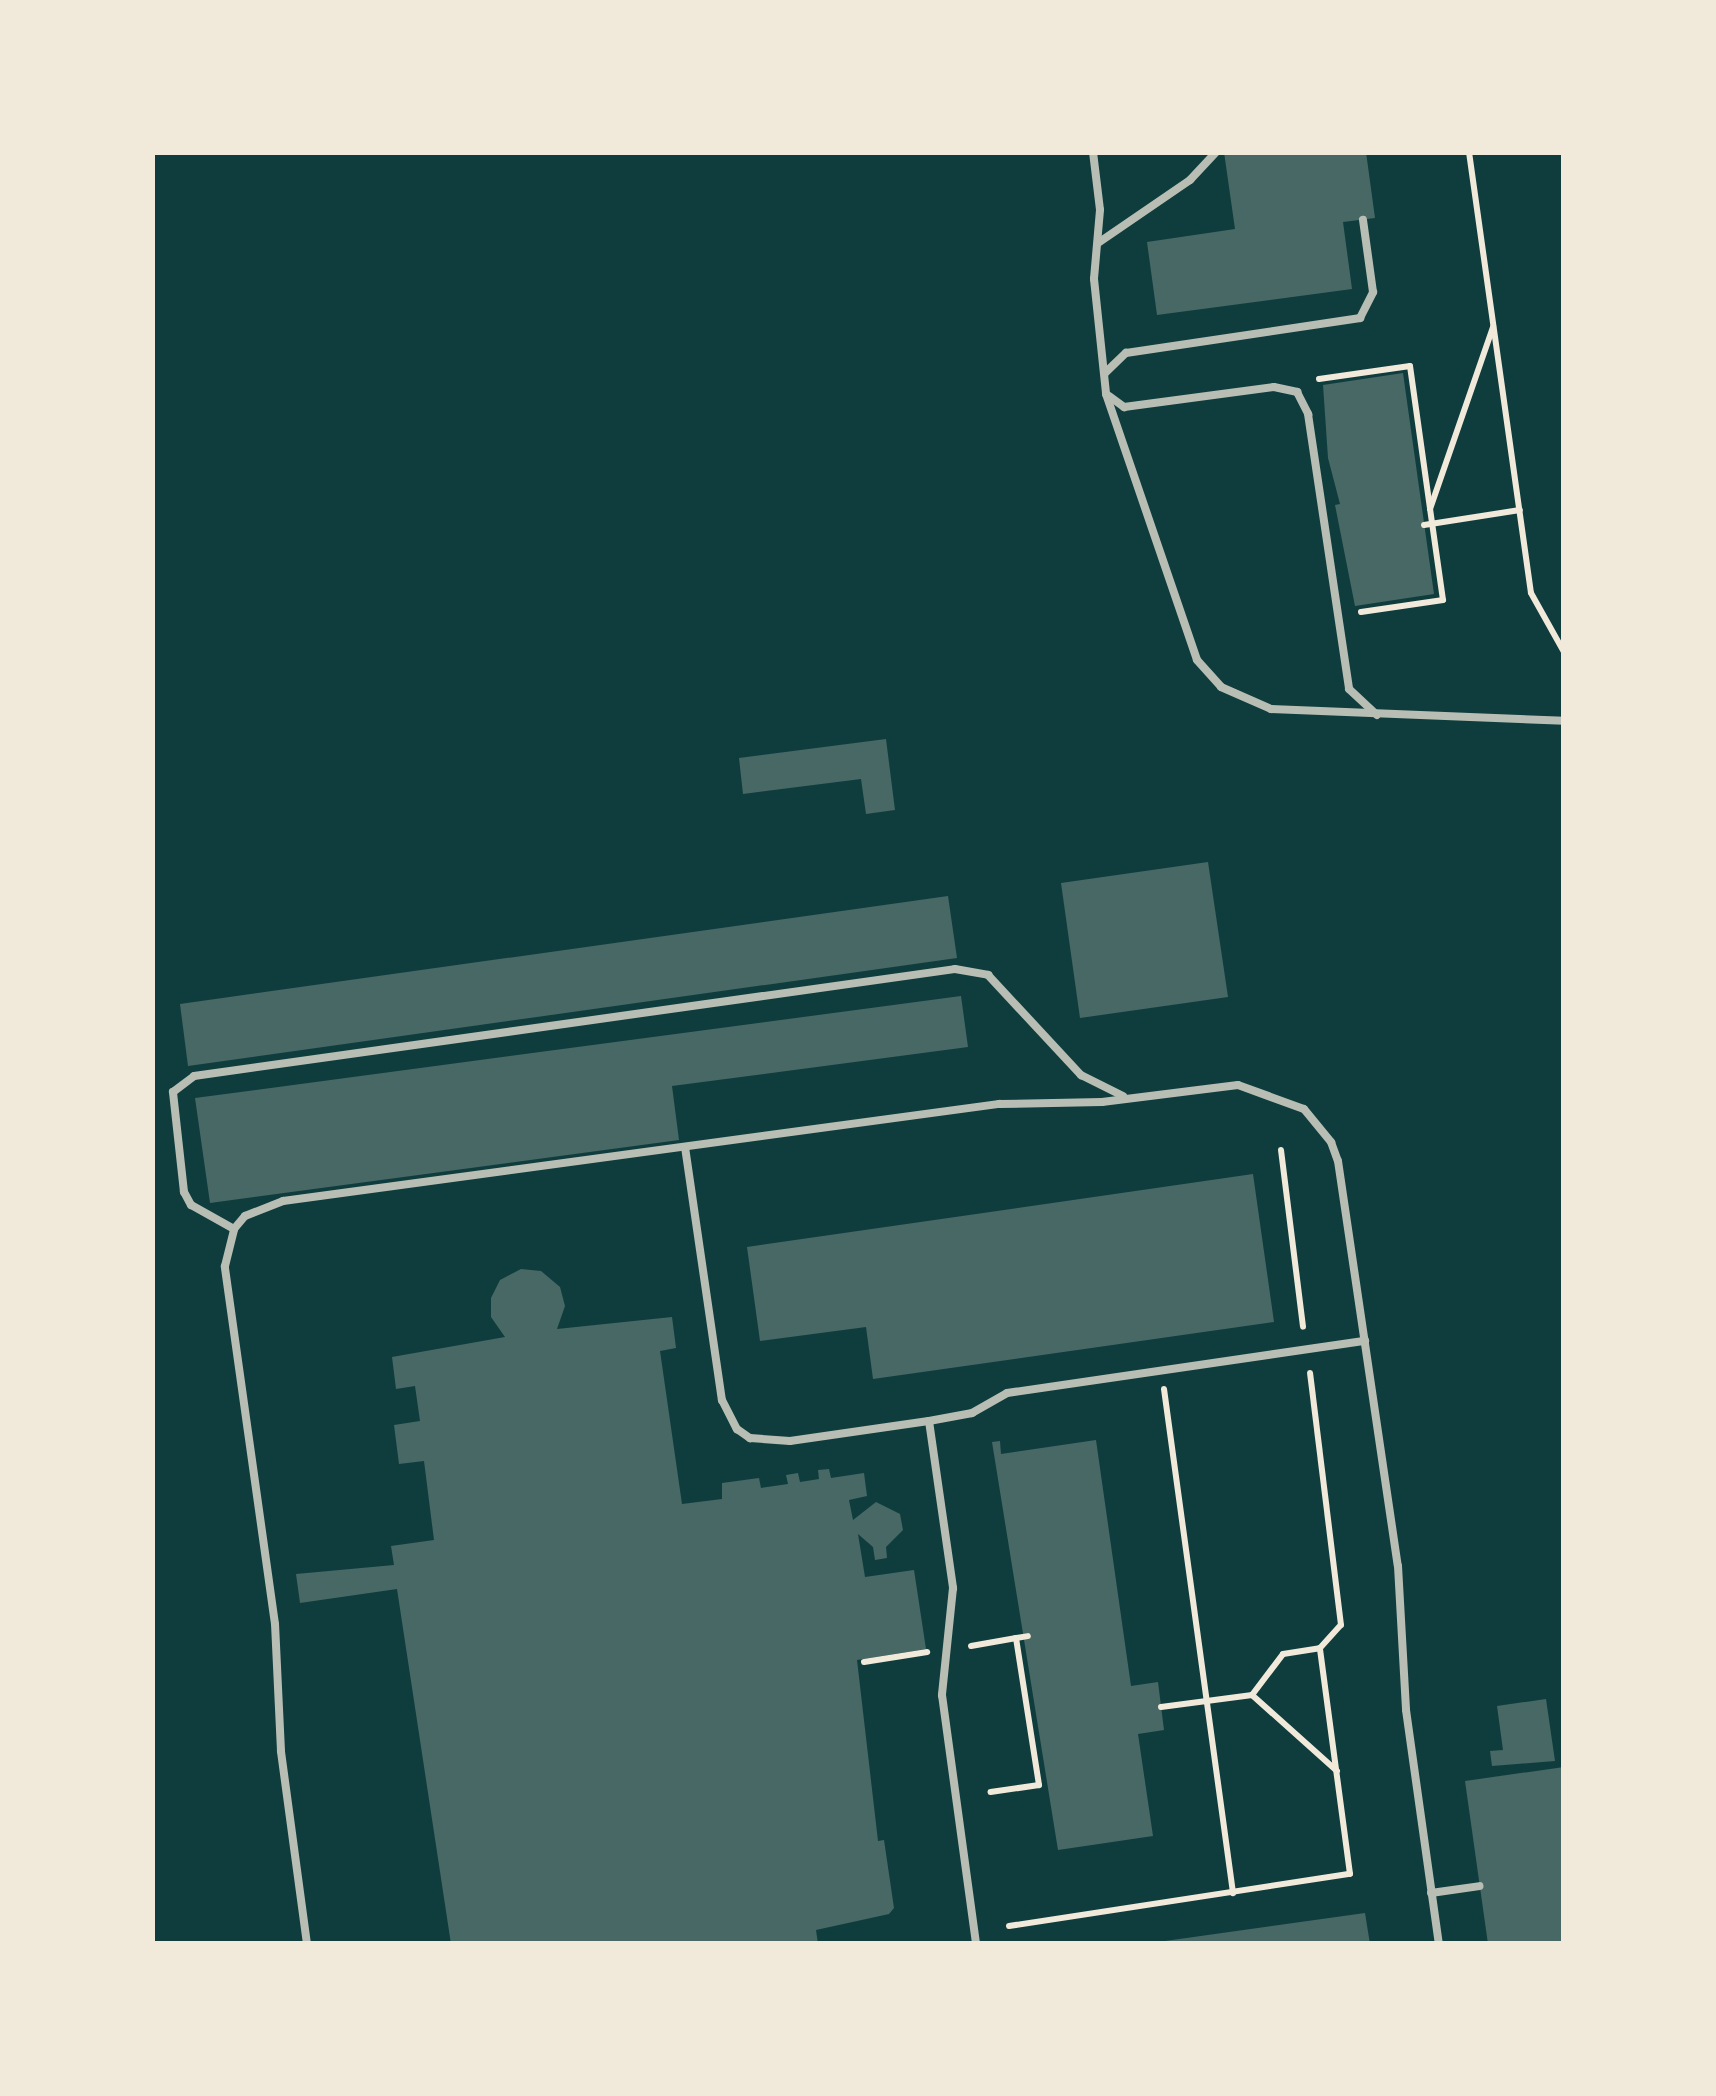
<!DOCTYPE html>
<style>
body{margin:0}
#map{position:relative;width:1716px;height:2096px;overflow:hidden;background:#0f3d3e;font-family:Arial,sans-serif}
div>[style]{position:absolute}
.building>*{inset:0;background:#486865}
.path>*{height:6px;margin:-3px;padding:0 3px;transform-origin:3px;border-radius:3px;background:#f1e9da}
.service>*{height:8px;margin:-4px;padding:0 4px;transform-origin:4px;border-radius:4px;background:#b8beb3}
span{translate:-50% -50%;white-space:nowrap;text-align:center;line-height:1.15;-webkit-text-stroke:8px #f1e9da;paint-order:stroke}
.frame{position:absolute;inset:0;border:155px solid #f1e9da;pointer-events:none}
</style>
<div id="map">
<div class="building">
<i style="clip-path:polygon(1224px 152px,1366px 152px,1375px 218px,1343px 222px,1352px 289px,1157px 315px,1147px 242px,1235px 229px)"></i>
<i style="clip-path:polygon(1403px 373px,1434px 594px,1355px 606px,1335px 505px,1340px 504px,1328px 458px,1323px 385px)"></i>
<i style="clip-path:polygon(886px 739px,895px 810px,866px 814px,861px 779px,743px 794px,739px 758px)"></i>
<i style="clip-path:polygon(1208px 862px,1228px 997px,1080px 1018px,1061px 883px)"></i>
<i style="clip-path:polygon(948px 896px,957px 958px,188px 1066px,180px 1004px)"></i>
<i style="clip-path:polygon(961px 996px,968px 1047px,672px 1086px,679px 1140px,210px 1203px,195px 1098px)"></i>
<i style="clip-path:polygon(1253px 1174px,1274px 1322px,873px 1379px,866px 1327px,760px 1341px,747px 1247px)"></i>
<i style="clip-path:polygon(521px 1269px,541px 1271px,560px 1287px,565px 1306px,557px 1329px,672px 1317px,676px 1348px,660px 1351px,682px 1504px,722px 1499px,722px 1483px,759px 1478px,761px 1488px,788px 1484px,786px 1475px,798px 1473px,800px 1482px,819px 1479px,818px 1470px,829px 1469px,831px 1478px,864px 1473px,867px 1496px,849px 1500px,853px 1520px,876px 1502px,900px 1514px,903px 1530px,886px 1547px,887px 1558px,875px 1560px,873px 1547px,858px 1534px,865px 1577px,914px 1570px,926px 1649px,857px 1660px,878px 1841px,884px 1840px,894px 1908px,889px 1914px,816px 1930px,818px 1944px,451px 1944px,397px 1589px,300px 1603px,296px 1574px,394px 1565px,391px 1546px,434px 1540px,424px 1461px,399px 1464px,394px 1425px,420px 1421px,415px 1386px,396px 1389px,392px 1357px,505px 1337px,491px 1317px,491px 1298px,500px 1280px)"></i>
<i style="clip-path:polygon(1096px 1440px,1131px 1686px,1158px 1682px,1164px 1730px,1138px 1734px,1153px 1836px,1058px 1850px,992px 1442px,1000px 1441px,1001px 1454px)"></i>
<i style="clip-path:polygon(1546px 1699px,1555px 1761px,1492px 1766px,1490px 1751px,1503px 1750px,1497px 1706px)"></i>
<i style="clip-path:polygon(1564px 1767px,1564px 1944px,1488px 1944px,1465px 1781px)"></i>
<i style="clip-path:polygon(1365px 1913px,1370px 1944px,1165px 1944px,1165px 1941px)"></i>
</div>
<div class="path">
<i style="left:1469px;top:152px;width:445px;rotate:82deg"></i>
<i style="left:1531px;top:593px;width:68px;rotate:60.8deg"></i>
<i style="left:1319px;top:379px;width:92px;rotate:-8.1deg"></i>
<i style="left:1410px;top:366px;width:143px;rotate:82deg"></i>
<i style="left:1424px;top:525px;width:97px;rotate:-8.9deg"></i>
<i style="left:1361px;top:612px;width:83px;rotate:-8.3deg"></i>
<i style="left:1443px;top:600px;width:92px;rotate:-98.1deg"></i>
<i style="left:1430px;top:509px;width:193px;rotate:-70.9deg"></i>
<i style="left:1564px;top:838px;width:37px;rotate:90deg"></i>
<i style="left:1281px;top:1150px;width:178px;rotate:82.9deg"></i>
<i style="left:1164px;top:1389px;width:509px;rotate:82.2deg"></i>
<i style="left:1016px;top:1638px;width:12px;rotate:-9deg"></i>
<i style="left:971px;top:1646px;width:46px;rotate:-10.1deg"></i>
<i style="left:1016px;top:1638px;width:149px;rotate:81.1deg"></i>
<i style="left:1039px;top:1785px;width:49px;rotate:171.7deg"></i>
<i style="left:864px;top:1662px;width:64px;rotate:-9deg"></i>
<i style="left:1252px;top:1695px;width:51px;rotate:-52.9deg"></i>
<i style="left:1283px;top:1654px;width:37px;rotate:-9deg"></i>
<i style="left:1161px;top:1707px;width:92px;rotate:-7.5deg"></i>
<i style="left:1252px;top:1695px;width:114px;rotate:41.8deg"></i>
<i style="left:1009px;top:1926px;width:345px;rotate:-8.7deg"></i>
<i style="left:1350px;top:1874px;width:228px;rotate:-97.6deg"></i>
<i style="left:1320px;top:1648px;width:31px;rotate:-48deg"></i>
<i style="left:1341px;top:1625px;width:254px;rotate:-97deg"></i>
</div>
<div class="service">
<i style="left:1093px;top:152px;width:58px;rotate:83.1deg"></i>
<i style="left:1100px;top:210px;width:69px;rotate:95deg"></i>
<i style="left:1094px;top:279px;width:116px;rotate:84deg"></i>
<i style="left:1106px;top:394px;width:281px;rotate:71.1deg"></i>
<i style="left:1197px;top:660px;width:36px;rotate:48deg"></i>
<i style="left:1221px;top:687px;width:55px;rotate:23.7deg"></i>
<i style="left:1271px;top:709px;width:293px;rotate:2.3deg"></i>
<i style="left:1098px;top:243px;width:112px;rotate:-34.4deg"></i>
<i style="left:1190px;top:180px;width:38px;rotate:-47deg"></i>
<i style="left:1105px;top:373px;width:29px;rotate:-44deg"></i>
<i style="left:1126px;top:353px;width:237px;rotate:-8.5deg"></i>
<i style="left:1360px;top:318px;width:29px;rotate:-63deg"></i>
<i style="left:1373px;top:292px;width:73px;rotate:-97.9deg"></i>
<i style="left:1109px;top:396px;width:19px;rotate:36deg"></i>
<i style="left:1124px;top:407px;width:151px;rotate:-7.6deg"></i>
<i style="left:1274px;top:387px;width:24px;rotate:12deg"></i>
<i style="left:1297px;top:392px;width:25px;rotate:63deg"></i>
<i style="left:1308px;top:414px;width:278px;rotate:81.5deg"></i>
<i style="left:1349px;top:689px;width:38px;rotate:43deg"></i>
<i style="left:685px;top:1147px;width:256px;rotate:81.7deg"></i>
<i style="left:722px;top:1400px;width:33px;rotate:63deg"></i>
<i style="left:737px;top:1429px;width:16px;rotate:35deg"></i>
<i style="left:750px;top:1438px;width:40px;rotate:4.3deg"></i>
<i style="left:790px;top:1441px;width:140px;rotate:-8.2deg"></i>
<i style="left:929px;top:1421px;width:169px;rotate:81.8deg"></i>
<i style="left:953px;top:1588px;width:108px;rotate:95.9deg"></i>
<i style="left:942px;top:1695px;width:251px;rotate:82.2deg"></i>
<i style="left:234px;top:1229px;width:49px;rotate:-150.8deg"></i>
<i style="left:191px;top:1205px;width:15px;rotate:-118deg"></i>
<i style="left:184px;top:1192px;width:101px;rotate:-96.3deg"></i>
<i style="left:173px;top:1092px;width:26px;rotate:-37deg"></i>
<i style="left:194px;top:1076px;width:768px;rotate:-8deg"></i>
<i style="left:955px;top:969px;width:34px;rotate:10deg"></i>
<i style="left:988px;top:975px;width:137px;rotate:47.1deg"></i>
<i style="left:1081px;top:1075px;width:47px;rotate:26.6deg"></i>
<i style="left:929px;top:1421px;width:44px;rotate:-10.5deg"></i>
<i style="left:972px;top:1413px;width:40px;rotate:-29.7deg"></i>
<i style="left:1007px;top:1393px;width:362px;rotate:-8.3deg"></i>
<i style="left:1431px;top:1893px;width:49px;rotate:-8.1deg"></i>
<i style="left:307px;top:1944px;width:195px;rotate:-97.7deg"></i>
<i style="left:281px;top:1751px;width:127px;rotate:-92.7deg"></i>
<i style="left:275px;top:1624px;width:361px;rotate:-98deg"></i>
<i style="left:225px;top:1266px;width:38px;rotate:-76deg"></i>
<i style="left:234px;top:1229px;width:17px;rotate:-50deg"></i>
<i style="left:245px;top:1216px;width:41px;rotate:-21.5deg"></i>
<i style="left:283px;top:1201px;width:723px;rotate:-7.72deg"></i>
<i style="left:999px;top:1104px;width:103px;rotate:-1.1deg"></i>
<i style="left:1102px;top:1102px;width:137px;rotate:-7.1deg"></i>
<i style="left:1238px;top:1085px;width:70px;rotate:20deg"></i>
<i style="left:1304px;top:1109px;width:43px;rotate:50.7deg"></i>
<i style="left:1331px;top:1142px;width:20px;rotate:70deg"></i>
<i style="left:1338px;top:1161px;width:409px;rotate:81.6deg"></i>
<i style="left:1398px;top:1566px;width:144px;rotate:86.8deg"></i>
<i style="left:1406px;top:1710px;width:236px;rotate:82deg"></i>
</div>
<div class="frame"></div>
</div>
